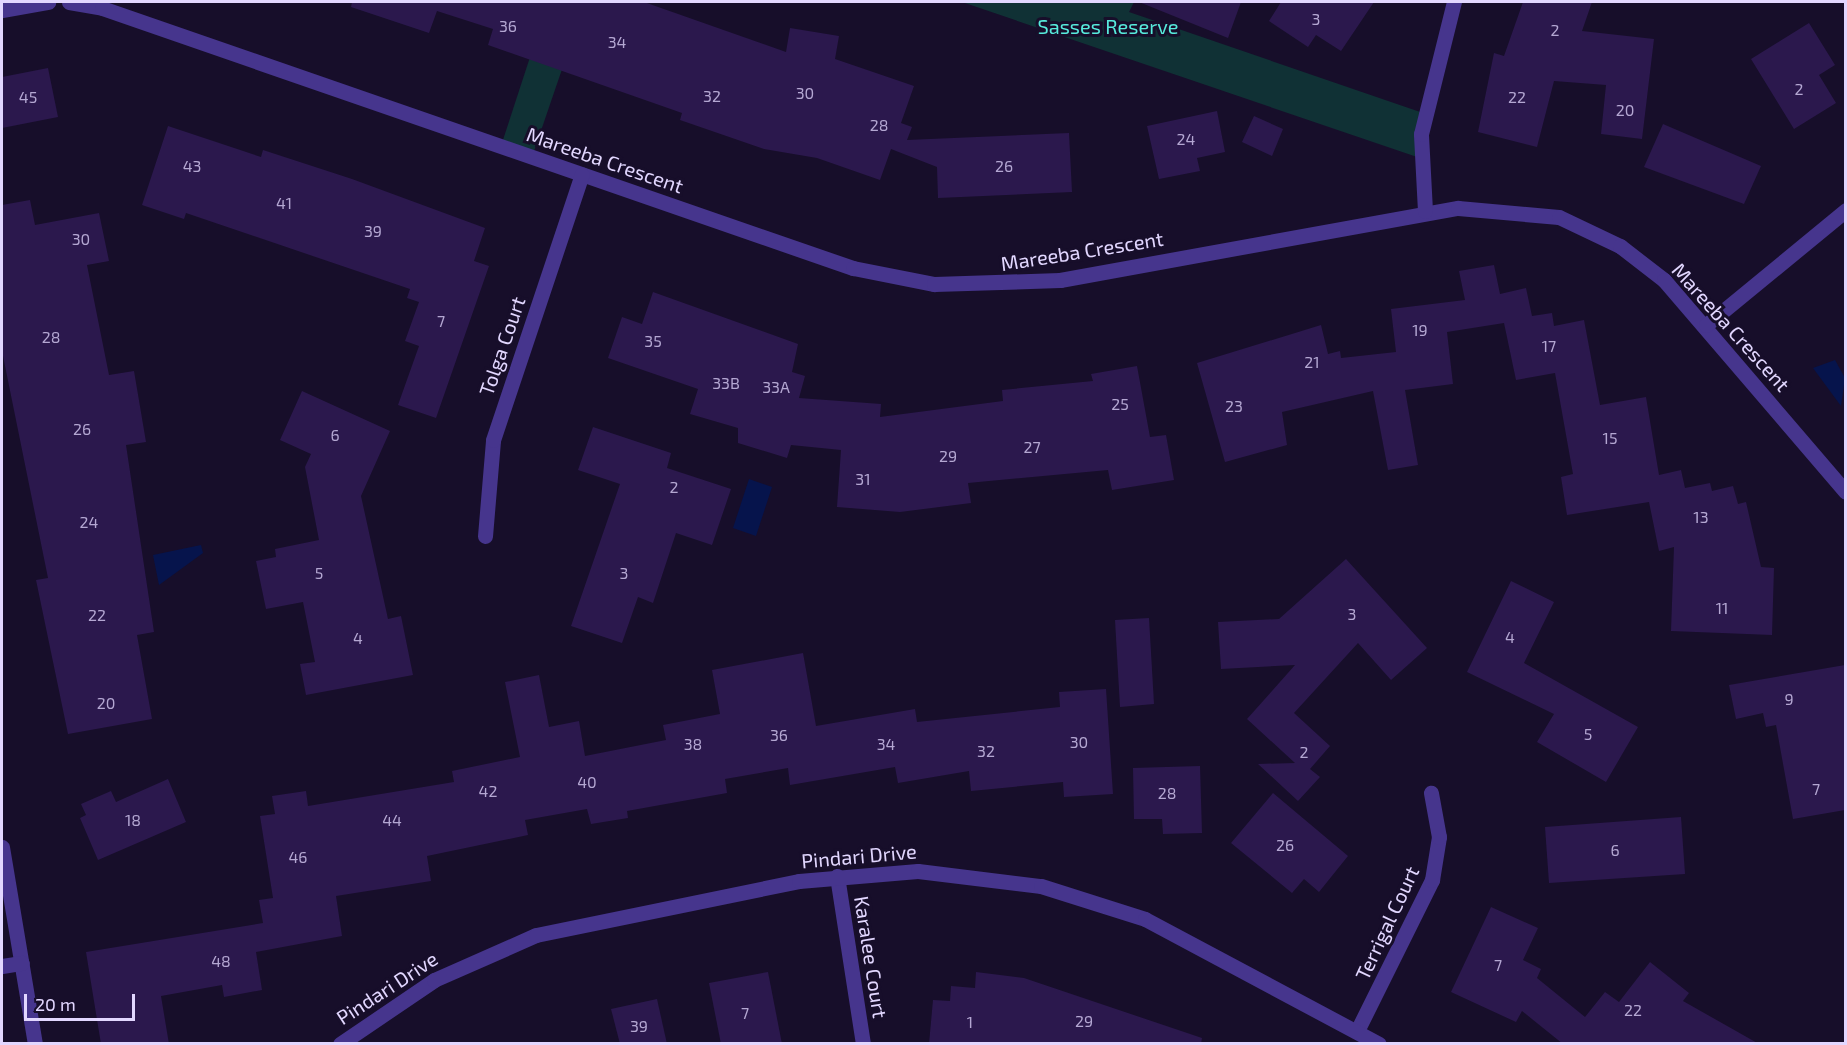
<!DOCTYPE html>
<style>
body{margin:0}
#map{position:relative;width:1847px;height:1045px;overflow:hidden;background:#170e2a;font-family:"Exo 2",sans-serif}
div>[style]{position:absolute}
.green>*{inset:0;background:#103135}
.water>*{inset:0;background:#06144c}
.building>*{inset:0;background:#2b184d}
.minor>*{height:15px;margin:-7.5px;padding:0 7.5px;transform-origin:7.5px;border-radius:7.5px;background:#46358d}
span{translate:-50% -50%;white-space:nowrap;text-align:center;line-height:1.15;-webkit-text-stroke:6px #170e2a;paint-order:stroke}
.number-label{font-size:16px;color:#b4a7d2}
.number-label span{-webkit-text-stroke-width:0}
.park-label{font-size:20px;color:#57ebdc}
.street-label{font-size:20px;color:#e2d7ff}
.frame{position:absolute;inset:0;border:3px solid #e2d7ff;pointer-events:none}
.scale{position:absolute;left:24px;top:994px;width:111px;height:27px;box-sizing:border-box;border:3px solid #e2d7ff;border-top:0;padding-left:8px;font-size:18px;line-height:21px;white-space:nowrap;color:#e2d7ff;-webkit-text-stroke:4px #170e2a;paint-order:stroke}
</style>
<div id="map">
<div class="green">
<i style="clip-path:polygon(548px 2px,585px 2px,532px 157px,501px 146px)"></i>
<i style="clip-path:polygon(962px 2px,1134px 2px,1129px 12px,1426px 114px,1420px 158px)"></i>
</div>
<div class="water">
<i style="clip-path:polygon(1835px 360px,1845px 378px,1841px 406px,1813px 368px)"></i>
<i style="clip-path:polygon(749px 479px,772px 487px,756px 536px,733px 528px)"></i>
<i style="clip-path:polygon(201px 545px,203px 553px,159px 585px,153px 555px)"></i>
</div>
<div class="building">
<i style="clip-path:polygon(352px 2px,644px 2px,786px 52px,790px 28px,839px 36px,835px 59px,914px 86px,901px 123px,912px 127px,907px 140px,1069px 133px,1072px 192px,938px 198px,937px 167px,891px 149px,880px 180px,817px 158px,764px 149px,680px 120px,682px 113px,488px 45px,493px 29px,437px 11px,429px 33px,351px 7px)"></i>
<i style="clip-path:polygon(1139px 2px,1241px 2px,1228px 38px)"></i>
<i style="clip-path:polygon(1281px 2px,1374px 2px,1341px 51px,1316px 35px,1308px 47px,1269px 21px)"></i>
<i style="clip-path:polygon(1523px 2px,1592px 2px,1582px 31px,1654px 39px,1642px 139px,1601px 134px,1606px 85px,1554px 81px,1537px 147px,1478px 132px,1494px 53px,1504px 56px)"></i>
<i style="clip-path:polygon(1809px 23px,1835px 65px,1819px 75px,1836px 103px,1794px 129px,1751px 59px)"></i>
<i style="clip-path:polygon(48px 68px,58px 117px,2px 128px,2px 77px)"></i>
<i style="clip-path:polygon(1217px 111px,1225px 152px,1197px 158px,1200px 171px,1159px 179px,1147px 126px)"></i>
<i style="clip-path:polygon(1254px 116px,1283px 129px,1272px 156px,1242px 142px)"></i>
<i style="clip-path:polygon(1663px 124px,1761px 166px,1744px 204px,1644px 167px)"></i>
<i style="clip-path:polygon(168px 126px,261px 157px,263px 150px,352px 179px,485px 228px,474px 261px,489px 266px,436px 418px,398px 405px,419px 346px,405px 341px,419px 302px,407px 298px,410px 289px,186px 213px,184px 219px,142px 205px)"></i>
<i style="clip-path:polygon(30px 200px,35px 225px,99px 213px,109px 261px,87px 265px,109px 375px,134px 371px,146px 442px,126px 445px,154px 632px,137px 635px,152px 719px,68px 734px,36px 580px,48px 578px,2px 351px,2px 205px)"></i>
<i style="clip-path:polygon(1494px 265px,1500px 294px,1526px 288px,1532px 316px,1552px 313px,1554px 326px,1584px 320px,1600px 405px,1646px 397px,1659px 475px,1681px 470px,1685px 488px,1710px 483px,1712px 491px,1733px 486px,1738px 504px,1746px 502px,1761px 567px,1774px 568px,1772px 635px,1671px 631px,1674px 547px,1659px 551px,1649px 502px,1567px 515px,1561px 477px,1573px 474px,1555px 373px,1516px 380px,1504px 323px,1447px 332px,1453px 384px,1405px 390px,1418px 465px,1388px 470px,1373px 391px,1282px 412px,1287px 445px,1225px 462px,1197px 363px,1321px 325px,1328px 354px,1340px 351px,1341px 358px,1396px 352px,1391px 309px,1465px 300px,1459px 271px)"></i>
<i style="clip-path:polygon(653px 292px,798px 344px,792px 372px,805px 376px,799px 398px,881px 404px,880px 417px,1003px 401px,1002px 390px,1093px 381px,1091px 374px,1137px 366px,1150px 437px,1166px 435px,1174px 480px,1112px 490px,1108px 470px,968px 483px,971px 503px,900px 512px,837px 507px,841px 450px,791px 445px,787px 458px,738px 443px,738px 428px,690px 414px,698px 389px,608px 358px,622px 317px,642px 324px)"></i>
<i style="clip-path:polygon(302px 391px,390px 431px,361px 496px,388px 619px,401px 616px,413px 675px,306px 695px,300px 664px,315px 662px,303px 602px,266px 609px,256px 561px,276px 557px,275px 549px,319px 540px,305px 467px,311px 454px,280px 440px)"></i>
<i style="clip-path:polygon(593px 427px,671px 453px,667px 468px,731px 489px,712px 545px,676px 533px,653px 603px,638px 597px,622px 643px,571px 626px,620px 484px,578px 470px)"></i>
<i style="clip-path:polygon(1346px 559px,1427px 648px,1391px 680px,1358px 643px,1294px 713px,1330px 746px,1310px 769px,1320px 777px,1298px 801px,1258px 764px,1295px 763px,1247px 719px,1295px 665px,1221px 669px,1218px 622px,1279px 619px)"></i>
<i style="clip-path:polygon(1511px 581px,1554px 602px,1524px 663px,1638px 727px,1606px 782px,1537px 742px,1554px 714px,1467px 672px)"></i>
<i style="clip-path:polygon(1149px 618px,1154px 704px,1120px 707px,1115px 620px)"></i>
<i style="clip-path:polygon(803px 653px,816px 726px,915px 709px,917px 722px,1060px 707px,1059px 692px,1106px 689px,1113px 794px,1064px 797px,1063px 782px,971px 791px,969px 771px,898px 783px,895px 767px,790px 785px,788px 768px,725px 779px,727px 793px,627px 811px,628px 818px,591px 824px,587px 809px,525px 820px,528px 835px,427px 856px,431px 881px,336px 896px,342px 936px,256px 952px,262px 990px,224px 997px,222px 985px,161px 996px,169px 1044px,101px 1044px,86px 952px,263px 923px,259px 900px,273px 898px,260px 816px,275px 814px,272px 796px,306px 791px,308px 806px,454px 782px,452px 771px,520px 757px,505px 682px,539px 675px,549px 727px,579px 721px,585px 756px,666px 740px,663px 725px,720px 714px,712px 670px)"></i>
<i style="clip-path:polygon(1845px 665px,1845px 810px,1793px 819px,1776px 725px,1766px 727px,1763px 713px,1736px 719px,1729px 685px)"></i>
<i style="clip-path:polygon(1200px 766px,1202px 833px,1163px 834px,1162px 819px,1134px 819px,1133px 768px)"></i>
<i style="clip-path:polygon(168px 779px,186px 822px,98px 860px,80px 818px,86px 815px,81px 804px,111px 791px,116px 802px)"></i>
<i style="clip-path:polygon(1273px 793px,1348px 856px,1319px 892px,1304px 879px,1292px 893px,1231px 843px)"></i>
<i style="clip-path:polygon(1681px 817px,1685px 874px,1549px 883px,1545px 827px)"></i>
<i style="clip-path:polygon(1491px 907px,1538px 928px,1523px 960px,1541px 969px,1537px 978px,1585px 1017px,1605px 992px,1619px 1002px,1650px 962px,1689px 993px,1683px 1001px,1759px 1044px,1563px 1044px,1522px 1011px,1516px 1022px,1451px 992px)"></i>
<i style="clip-path:polygon(768px 972px,782px 1044px,721px 1044px,709px 983px)"></i>
<i style="clip-path:polygon(976px 972px,1024px 978px,1202px 1038px,1201px 1044px,929px 1044px,933px 1000px,950px 1001px,951px 986px,975px 988px)"></i>
<i style="clip-path:polygon(657px 999px,667px 1044px,620px 1044px,611px 1009px)"></i>
</div>
<div class="minor">
<i style="left:69px;top:2px;width:34px;rotate:10deg"></i>
<i style="left:102px;top:8px;width:795px;rotate:19.1deg"></i>
<i style="left:853px;top:268px;width:83px;rotate:11.2deg"></i>
<i style="left:934px;top:284px;width:126px;rotate:-1.8deg"></i>
<i style="left:1060px;top:280px;width:404px;rotate:-10.3deg"></i>
<i style="left:1458px;top:208px;width:101px;rotate:5.1deg"></i>
<i style="left:1559px;top:217px;width:68px;rotate:25.4deg"></i>
<i style="left:1620px;top:246px;width:56px;rotate:37.7deg"></i>
<i style="left:1664px;top:280px;width:279px;rotate:49.4deg"></i>
<i style="left:2px;top:10px;width:47px;rotate:-9.9deg"></i>
<i style="left:1425px;top:211px;width:77px;rotate:-93deg"></i>
<i style="left:1421px;top:134px;width:136px;rotate:-76deg"></i>
<i style="left:1706px;top:325px;width:181px;rotate:-39.4deg"></i>
<i style="left:485px;top:536px;width:96px;rotate:-85.2deg"></i>
<i style="left:493px;top:440px;width:280px;rotate:-71.5deg"></i>
<i style="left:2px;top:847px;width:200px;rotate:80.5deg"></i>
<i style="left:837px;top:876px;width:170px;rotate:81.2deg"></i>
<i style="left:2px;top:966px;width:20px;rotate:-9deg"></i>
<i style="left:1357px;top:1031px;width:169px;rotate:-63.6deg"></i>
<i style="left:1432px;top:880px;width:44px;rotate:-80.8deg"></i>
<i style="left:1439px;top:837px;width:45px;rotate:-100.3deg"></i>
<i style="left:340px;top:1044px;width:114px;rotate:-34.2deg"></i>
<i style="left:434px;top:980px;width:111px;rotate:-23.8deg"></i>
<i style="left:536px;top:935px;width:268px;rotate:-11.6deg"></i>
<i style="left:799px;top:881px;width:119px;rotate:-4.8deg"></i>
<i style="left:918px;top:871px;width:124px;rotate:7deg"></i>
<i style="left:1041px;top:886px;width:109px;rotate:17.6deg"></i>
<i style="left:1145px;top:919px;width:265px;rotate:28.1deg"></i>
</div>
<div class="number-label">
<span style="left:1316px;top:19px">3</span>
<span style="left:508px;top:26px">36</span>
<span style="left:1555px;top:30px">2</span>
<span style="left:617px;top:42px">34</span>
<span style="left:1799px;top:89px">2</span>
<span style="left:805px;top:93px">30</span>
<span style="left:712px;top:96px">32</span>
<span style="left:28px;top:97px">45</span>
<span style="left:1517px;top:97px">22</span>
<span style="left:1625px;top:110px">20</span>
<span style="left:879px;top:125px">28</span>
<span style="left:1186px;top:139px">24</span>
<span style="left:192px;top:166px">43</span>
<span style="left:1004px;top:166px">26</span>
<span style="left:284px;top:203px">41</span>
<span style="left:373px;top:231px">39</span>
<span style="left:81px;top:239px">30</span>
<span style="left:441px;top:321px">7</span>
<span style="left:1420px;top:330px">19</span>
<span style="left:51px;top:337px">28</span>
<span style="left:653px;top:341px">35</span>
<span style="left:1549px;top:346px">17</span>
<span style="left:1312px;top:362px">21</span>
<span style="left:726px;top:383px">33B</span>
<span style="left:776px;top:387px">33A</span>
<span style="left:1120px;top:404px">25</span>
<span style="left:1234px;top:406px">23</span>
<span style="left:82px;top:429px">26</span>
<span style="left:335px;top:435px">6</span>
<span style="left:1610px;top:438px">15</span>
<span style="left:1032px;top:447px">27</span>
<span style="left:948px;top:456px">29</span>
<span style="left:863px;top:479px">31</span>
<span style="left:674px;top:487px">2</span>
<span style="left:1701px;top:517px">13</span>
<span style="left:89px;top:522px">24</span>
<span style="left:319px;top:573px">5</span>
<span style="left:624px;top:573px">3</span>
<span style="left:1722px;top:608px">11</span>
<span style="left:1352px;top:614px">3</span>
<span style="left:97px;top:615px">22</span>
<span style="left:1510px;top:637px">4</span>
<span style="left:358px;top:638px">4</span>
<span style="left:1789px;top:699px">9</span>
<span style="left:106px;top:703px">20</span>
<span style="left:1588px;top:734px">5</span>
<span style="left:779px;top:735px">36</span>
<span style="left:1079px;top:742px">30</span>
<span style="left:693px;top:744px">38</span>
<span style="left:886px;top:744px">34</span>
<span style="left:986px;top:751px">32</span>
<span style="left:1304px;top:752px">2</span>
<span style="left:587px;top:782px">40</span>
<span style="left:1816px;top:789px">7</span>
<span style="left:488px;top:791px">42</span>
<span style="left:1167px;top:793px">28</span>
<span style="left:133px;top:820px">18</span>
<span style="left:392px;top:820px">44</span>
<span style="left:1285px;top:845px">26</span>
<span style="left:1615px;top:850px">6</span>
<span style="left:298px;top:857px">46</span>
<span style="left:221px;top:961px">48</span>
<span style="left:1498px;top:965px">7</span>
<span style="left:1633px;top:1010px">22</span>
<span style="left:745px;top:1013px">7</span>
<span style="left:1084px;top:1021px">29</span>
<span style="left:970px;top:1022px">1</span>
<span style="left:639px;top:1026px">39</span>
</div>
<div class="park-label">
<span style="left:1108px;top:26px">Sasses Reserve</span>
</div>
<div class="street-label">
<span style="left:605px;top:160px;rotate:19deg">Mareeba Crescent</span>
<span style="left:1082px;top:251px;rotate:-9deg">Mareeba Crescent</span>
<span style="left:1731px;top:327px;rotate:48deg">Mareeba Crescent</span>
<span style="left:502px;top:346px;rotate:-71deg">Tolga Court</span>
<span style="left:859px;top:856px;rotate:-5deg">Pindari Drive</span>
<span style="left:1387px;top:923px;rotate:-65deg">Terrigal Court</span>
<span style="left:871px;top:957px;rotate:81deg">Karalee Court</span>
<span style="left:387px;top:988px;rotate:-33deg">Pindari Drive</span>
</div>
<div class="frame"></div>
<div class="scale">20 m</div>
</div>
